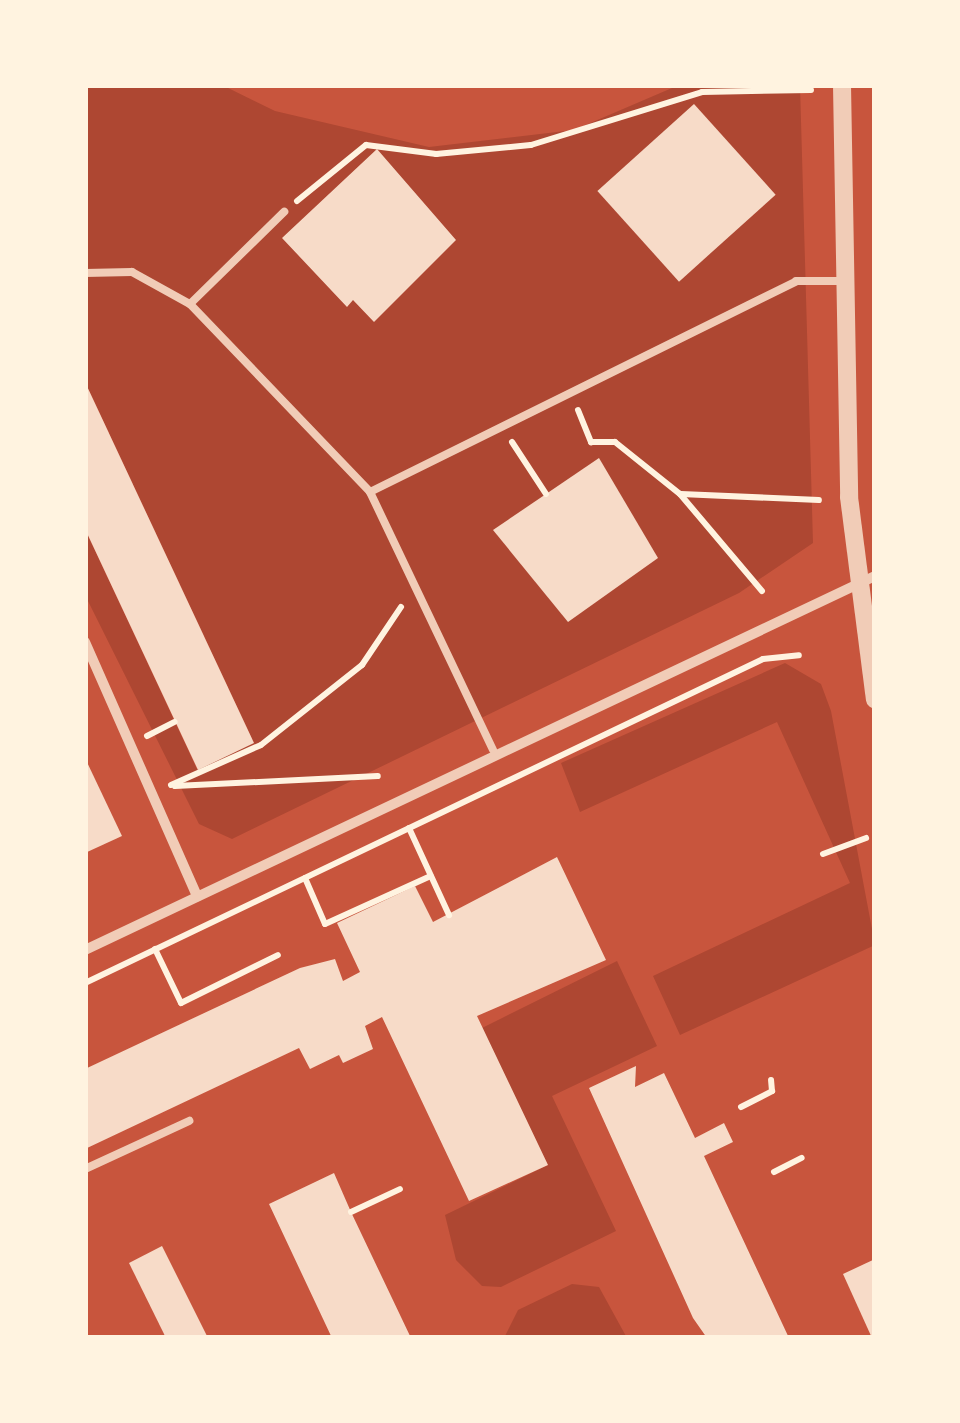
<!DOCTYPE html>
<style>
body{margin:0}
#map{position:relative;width:960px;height:1423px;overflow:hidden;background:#c8553d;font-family:"DejaVu Sans",sans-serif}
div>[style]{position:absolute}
.green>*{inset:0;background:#ae4732}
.building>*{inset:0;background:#f7dbc8;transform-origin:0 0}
.path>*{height:6px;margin:-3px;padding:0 3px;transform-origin:3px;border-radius:3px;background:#fff3e0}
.service>*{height:8px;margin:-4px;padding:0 4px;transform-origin:4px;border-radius:4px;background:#f1ccb7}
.minor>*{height:10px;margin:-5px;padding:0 5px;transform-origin:5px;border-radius:5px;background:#f1ccb7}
.tertiary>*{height:18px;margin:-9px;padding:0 9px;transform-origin:9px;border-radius:9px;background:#f1ccb7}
span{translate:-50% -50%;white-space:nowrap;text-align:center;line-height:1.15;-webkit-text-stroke:9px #fff3e0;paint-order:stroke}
.frame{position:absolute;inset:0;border:88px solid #fff3e0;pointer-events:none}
</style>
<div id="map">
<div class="green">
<i style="clip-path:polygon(85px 85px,222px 85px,275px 111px,429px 147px,574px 130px,679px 85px,800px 85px,813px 543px,739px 593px,232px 839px,199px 824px,85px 595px,85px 529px,197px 769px,254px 743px,85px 382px)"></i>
<i style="clip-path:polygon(785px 663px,821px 684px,831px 711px,875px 945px,680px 1035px,653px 976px,850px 883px,777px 722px,580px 812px,561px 763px)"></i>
<i style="clip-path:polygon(617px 961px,657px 1046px,552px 1096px,616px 1231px,501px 1287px,482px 1286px,456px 1260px,445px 1215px,548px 1165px,482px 1028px)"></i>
<i style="clip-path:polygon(572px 1284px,599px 1287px,627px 1338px,504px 1338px,518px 1310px)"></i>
</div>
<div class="building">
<i style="left:694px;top:104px;width:122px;height:130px;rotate:48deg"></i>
<i style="clip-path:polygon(377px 149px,456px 240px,374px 322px,353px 300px,347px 307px,282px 238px)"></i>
<i style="clip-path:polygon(85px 382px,254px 743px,198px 770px,85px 529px)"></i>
<i style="clip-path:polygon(599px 458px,658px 558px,568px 622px,493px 530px)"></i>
<i style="clip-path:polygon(85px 758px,122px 836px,85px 853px)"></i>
<i style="clip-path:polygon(557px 857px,606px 960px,477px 1016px,548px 1165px,469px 1201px,382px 1017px,365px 1026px,373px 1049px,343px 1063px,339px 1055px,310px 1069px,299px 1048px,85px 1149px,85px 1069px,300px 968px,335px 959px,343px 981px,360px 972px,337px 923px,415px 886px,433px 922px)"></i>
<i style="clip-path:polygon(636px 1066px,635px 1087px,664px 1073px,695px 1138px,724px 1123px,733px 1142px,704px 1156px,789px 1338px,707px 1338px,693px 1318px,589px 1088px)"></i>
<i style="clip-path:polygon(334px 1173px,351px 1212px,411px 1338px,332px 1338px,269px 1204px)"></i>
<i style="clip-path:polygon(162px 1246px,208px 1338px,166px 1338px,129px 1263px)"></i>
<i style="clip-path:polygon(875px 1259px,875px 1338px,872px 1338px,843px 1274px)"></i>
</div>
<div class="path">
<i style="left:297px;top:201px;width:89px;rotate:-39.1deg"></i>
<i style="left:366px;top:145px;width:71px;rotate:7.3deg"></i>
<i style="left:436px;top:154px;width:95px;rotate:-5.4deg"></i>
<i style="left:531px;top:145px;width:179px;rotate:-17.2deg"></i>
<i style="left:702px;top:92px;width:109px;rotate:-1.1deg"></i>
<i style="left:578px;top:410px;width:35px;rotate:68deg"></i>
<i style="left:591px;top:442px;width:24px"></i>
<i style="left:615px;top:442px;width:83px;rotate:38.7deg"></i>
<i style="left:680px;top:494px;width:127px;rotate:49.8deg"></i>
<i style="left:512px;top:442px;width:62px;rotate:56.8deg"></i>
<i style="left:681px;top:494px;width:138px;rotate:2.5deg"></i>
<i style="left:147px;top:736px;width:31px;rotate:-27deg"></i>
<i style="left:171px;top:785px;width:98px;rotate:-24deg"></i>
<i style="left:261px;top:745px;width:129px;rotate:-38.4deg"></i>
<i style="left:362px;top:665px;width:70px;rotate:-56.1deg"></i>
<i style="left:175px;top:786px;width:203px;rotate:-2.8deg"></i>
<i style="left:409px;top:828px;width:96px;rotate:65.3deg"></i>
<i style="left:823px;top:854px;width:46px;rotate:-20.4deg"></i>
<i style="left:305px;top:878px;width:50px;rotate:66.5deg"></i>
<i style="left:325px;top:924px;width:116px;rotate:-24.4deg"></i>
<i style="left:155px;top:949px;width:60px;rotate:64.3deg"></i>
<i style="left:181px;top:1003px;width:108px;rotate:-26.3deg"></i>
<i style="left:85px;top:983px;width:751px;rotate:-25.54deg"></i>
<i style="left:763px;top:659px;width:36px;rotate:-6deg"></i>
<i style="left:741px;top:1107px;width:35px;rotate:-27deg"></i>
<i style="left:772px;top:1091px;width:11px;rotate:-95deg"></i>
<i style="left:774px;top:1172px;width:31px;rotate:-27deg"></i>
<i style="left:351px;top:1212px;width:54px;rotate:-25.1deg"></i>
</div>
<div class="service">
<i style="left:85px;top:273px;width:47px;rotate:-1.2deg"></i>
<i style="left:132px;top:272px;width:66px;rotate:28.9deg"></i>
<i style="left:190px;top:304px;width:132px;rotate:-44.4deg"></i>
<i style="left:190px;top:304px;width:260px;rotate:46.2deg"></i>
<i style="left:370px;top:492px;width:286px;rotate:64.5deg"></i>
<i style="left:370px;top:492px;width:475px;rotate:-26.3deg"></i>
<i style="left:796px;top:281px;width:48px"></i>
<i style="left:85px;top:1169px;width:115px;rotate:-24.8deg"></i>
</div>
<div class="minor">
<i style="left:85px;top:642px;width:278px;rotate:66.2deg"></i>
<i style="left:85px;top:950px;width:874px;rotate:-25.33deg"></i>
</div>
<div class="tertiary">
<i style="left:842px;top:85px;width:412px;rotate:89deg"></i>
<i style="left:849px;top:497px;width:204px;rotate:82.7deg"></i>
</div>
<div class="frame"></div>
</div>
